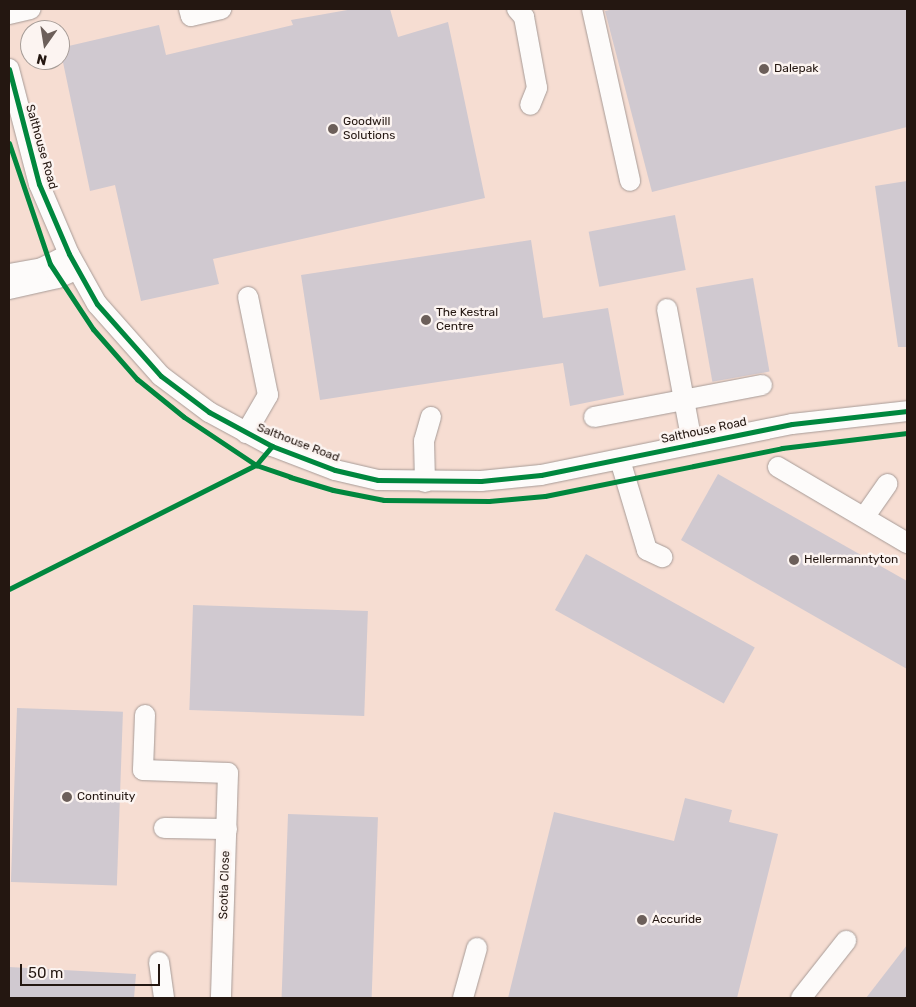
<!DOCTYPE html>
<style>
body{margin:0}
#map{position:relative;width:916px;height:1007px;overflow:hidden;background:#f2e6e1;font-family:Rubik,sans-serif}
div>[style]{position:absolute}
.built>*{inset:0;background:#f6ddd2}
.building>*{inset:0;background:#d0c9d0;transform-origin:0 0}
.roads{filter:drop-shadow(0 0 1px #a79b97) drop-shadow(0 0 1px #a79b97)}
.minor>*{height:20px;margin:-10px;padding:0 10px;transform-origin:10px;border-radius:10px;background:#fdfbfa}
.cycleway>*{height:5px;margin:-2.5px;padding:0 2.5px;transform-origin:2.5px;border-radius:2.5px;background:#00873e}
.dots>*{width:14px;height:14px;translate:-50% -50%;box-sizing:border-box;border:2px solid #fcf4f1;border-radius:50%}
span{translate:-50% -50%;white-space:nowrap;text-align:center;line-height:1.15;-webkit-text-stroke:5px #fcf4f1;paint-order:stroke}
.poi-label{font-size:12px;color:#241711}
.left{translate:0 -50%;text-align:left}
.street-label{font-size:12px;color:#241711}
.frame{position:absolute;inset:0;border:10px solid #241711;pointer-events:none}
.north{position:absolute;left:20px;top:20px;width:50px;height:50px;box-sizing:border-box;background:#fcf4f1;border:1px solid #a69c97;border-radius:50%;rotate:193deg;font-size:14px;font-weight:700;line-height:20px;text-align:center;color:#241711}
.north::after{content:'';display:block;margin:auto;width:18px;height:22px;background:#6c5f5a;clip-path:polygon(50% 0,100% 100%,50% 72%,0 100%)}
.scale{position:absolute;left:20px;top:964px;width:140px;height:22px;box-sizing:border-box;border:2px solid #241711;border-top:0;padding-left:6px;font-size:15px;line-height:18px;white-space:nowrap;color:#241711;-webkit-text-stroke:4px #fcf4f1;paint-order:stroke}
</style>
<div id="map">
<div class="built">
<i style="clip-path:polygon(evenodd,9px 9px,907px 9px,907px 998px,9px 998px,9px 9px,30px 30px,60px 30px,60px 60px,30px 60px,30px 30px)"></i>
</div>
<div class="building">
<i style="clip-path:polygon(353px 9px,390px 9px,398px 37px,448px 22px,485px 198px,213px 259px,219px 284px,141px 301px,115px 185px,90px 191px,60px 48px,159px 25px,166px 55px,293px 25px,291px 20px)"></i>
<i style="clip-path:polygon(614px 9px,907px 9px,907px 127px,652px 192px,605px 11px)"></i>
<i style="clip-path:polygon(907px 181px,907px 347px,898px 347px,875px 186px)"></i>
<i style="left:675px;top:215px;width:56px;height:88px;rotate:79deg"></i>
<i style="clip-path:polygon(531px 240px,543px 318px,608px 308px,624px 395px,570px 406px,563px 363px,320px 400px,301px 275px)"></i>
<i style="left:753px;top:278px;width:95px;height:58px;rotate:80deg"></i>
<i style="clip-path:polygon(718px 474px,907px 581px,907px 669px,681px 540px)"></i>
<i style="left:586px;top:554px;width:193px;height:64px;rotate:29deg"></i>
<i style="left:193px;top:605px;width:175px;height:105px;rotate:2deg"></i>
<i style="left:17px;top:708px;width:106px;height:174px;rotate:2deg"></i>
<i style="clip-path:polygon(685px 798px,732px 810px,729px 822px,778px 834px,737px 998px,508px 998px,554px 812px,674px 841px)"></i>
<i style="left:288px;top:814px;width:90px;height:184px;rotate:2deg"></i>
<i style="clip-path:polygon(907px 945px,907px 998px,866px 998px)"></i>
<i style="clip-path:polygon(9px 967px,136px 974px,134px 998px,9px 998px)"></i>
</div>
<div class="roads">
<div class="minor">
<i style="left:189px;top:9px;width:7px;rotate:74deg"></i>
<i style="left:191px;top:16px;width:31px;rotate:-13deg"></i>
<i style="left:517px;top:9px;width:11px;rotate:49deg"></i>
<i style="left:524px;top:17px;width:72px;rotate:79.6deg"></i>
<i style="left:537px;top:88px;width:18px;rotate:112deg"></i>
<i style="left:592px;top:9px;width:176px;rotate:77.5deg"></i>
<i style="left:9px;top:14px;width:22px;rotate:-13deg"></i>
<i style="left:9px;top:69px;width:119px;rotate:75.4deg"></i>
<i style="left:39px;top:184px;width:76px;rotate:66.8deg"></i>
<i style="left:69px;top:254px;width:57px;rotate:60.8deg"></i>
<i style="left:97px;top:304px;width:96px;rotate:48.4deg"></i>
<i style="left:161px;top:376px;width:60px;rotate:36.9deg"></i>
<i style="left:209px;top:412px;width:72px;rotate:28.4deg"></i>
<i style="left:272px;top:446px;width:67px;rotate:20.9deg"></i>
<i style="left:335px;top:470px;width:44px;rotate:13.1deg"></i>
<i style="left:378px;top:480px;width:103px;rotate:0.6deg"></i>
<i style="left:481px;top:481px;width:60px;rotate:-5.7deg"></i>
<i style="left:541px;top:475px;width:256px;rotate:-11.5deg"></i>
<i style="left:792px;top:424px;width:116px;rotate:-6.4deg"></i>
<i style="left:9px;top:274px;width:34px;rotate:-10deg"></i>
<i style="left:42px;top:268px;width:30px;rotate:-27deg"></i>
<i style="left:9px;top:289px;width:50px;rotate:-12.7deg"></i>
<i style="left:58px;top:278px;width:21px;rotate:-25deg"></i>
<i style="left:667px;top:309px;width:135px;rotate:79.4deg"></i>
<i style="left:594px;top:417px;width:171px;rotate:-10.8deg"></i>
<i style="left:246px;top:433px;width:44px;rotate:-59.9deg"></i>
<i style="left:268px;top:395px;width:100px;rotate:-101.5deg"></i>
<i style="left:620px;top:460px;width:94px;rotate:73.3deg"></i>
<i style="left:647px;top:550px;width:17px;rotate:25deg"></i>
<i style="left:778px;top:467px;width:150px;rotate:30.5deg"></i>
<i style="left:425px;top:482px;width:41px;rotate:-91.4deg"></i>
<i style="left:424px;top:441px;width:25px;rotate:-74deg"></i>
<i style="left:865px;top:516px;width:39px;rotate:-55deg"></i>
<i style="left:145px;top:715px;width:55px;rotate:92.1deg"></i>
<i style="left:143px;top:770px;width:85px;rotate:2deg"></i>
<i style="left:228px;top:773px;width:225px;rotate:91.8deg"></i>
<i style="left:164px;top:828px;width:63px;rotate:0.9deg"></i>
<i style="left:159px;top:962px;width:36px;rotate:82deg"></i>
<i style="left:463px;top:998px;width:52px;rotate:-74.4deg"></i>
<i style="left:801px;top:998px;width:73px;rotate:-51.7deg"></i>
</div>
</div>
<div class="cycleway">
<i style="left:9px;top:69px;width:119px;rotate:75.4deg"></i>
<i style="left:39px;top:184px;width:76px;rotate:66.8deg"></i>
<i style="left:69px;top:254px;width:57px;rotate:60.8deg"></i>
<i style="left:97px;top:304px;width:96px;rotate:48.4deg"></i>
<i style="left:161px;top:376px;width:60px;rotate:36.9deg"></i>
<i style="left:209px;top:412px;width:72px;rotate:28.4deg"></i>
<i style="left:272px;top:446px;width:67px;rotate:20.9deg"></i>
<i style="left:335px;top:470px;width:44px;rotate:13.1deg"></i>
<i style="left:378px;top:480px;width:103px;rotate:0.6deg"></i>
<i style="left:481px;top:481px;width:60px;rotate:-5.7deg"></i>
<i style="left:541px;top:475px;width:256px;rotate:-11.5deg"></i>
<i style="left:792px;top:424px;width:116px;rotate:-6.4deg"></i>
<i style="left:9px;top:143px;width:128px;rotate:71.3deg"></i>
<i style="left:50px;top:264px;width:78px;rotate:56.5deg"></i>
<i style="left:93px;top:329px;width:67px;rotate:48.7deg"></i>
<i style="left:137px;top:379px;width:60px;rotate:39deg"></i>
<i style="left:184px;top:417px;width:87px;rotate:33.7deg"></i>
<i style="left:256px;top:465px;width:36px;rotate:19deg"></i>
<i style="left:290px;top:477px;width:45px;rotate:16.8deg"></i>
<i style="left:333px;top:490px;width:52px;rotate:11.1deg"></i>
<i style="left:384px;top:500px;width:105px;rotate:0.5deg"></i>
<i style="left:489px;top:501px;width:56px;rotate:-5.1deg"></i>
<i style="left:545px;top:496px;width:242px;rotate:-11.4deg"></i>
<i style="left:782px;top:448px;width:126px;rotate:-6.8deg"></i>
<i style="left:9px;top:589px;width:276px;rotate:-26.7deg"></i>
<i style="left:256px;top:465px;width:25px;rotate:-50deg"></i>
</div>
<div class="dots">
<i style="left:764px;top:69px;background:#6c5f5a"></i>
<i style="left:333px;top:129px;background:#6c5f5a"></i>
<i style="left:426px;top:320px;background:#6c5f5a"></i>
<i style="left:794px;top:560px;background:#6c5f5a"></i>
<i style="left:67px;top:797px;background:#6c5f5a"></i>
<i style="left:642px;top:920px;background:#6c5f5a"></i>
</div>
<div class="poi-label">
<span class="left" style="left:774px;top:69px">Dalepak</span>
<span class="left" style="left:343px;top:129px">Goodwill<br>Solutions</span>
<span class="left" style="left:436px;top:320px">The Kestral<br>Centre</span>
<span class="left" style="left:804px;top:560px">Hellermanntyton</span>
<span class="left" style="left:77px;top:797px">Continuity</span>
<span class="left" style="left:652px;top:920px">Accuride</span>
</div>
<div class="street-label">
<span style="left:41px;top:147px;rotate:74deg">Salthouse Road</span>
<span style="left:704px;top:431px;rotate:-12deg">Salthouse Road</span>
<span style="left:298px;top:443px;rotate:21deg">Salthouse Road</span>
<span style="left:225px;top:885px;rotate:-88deg">Scotia Close</span>
</div>
<div class="frame"></div>
<div class="north">N</div>
<div class="scale">50 m</div>
</div>
